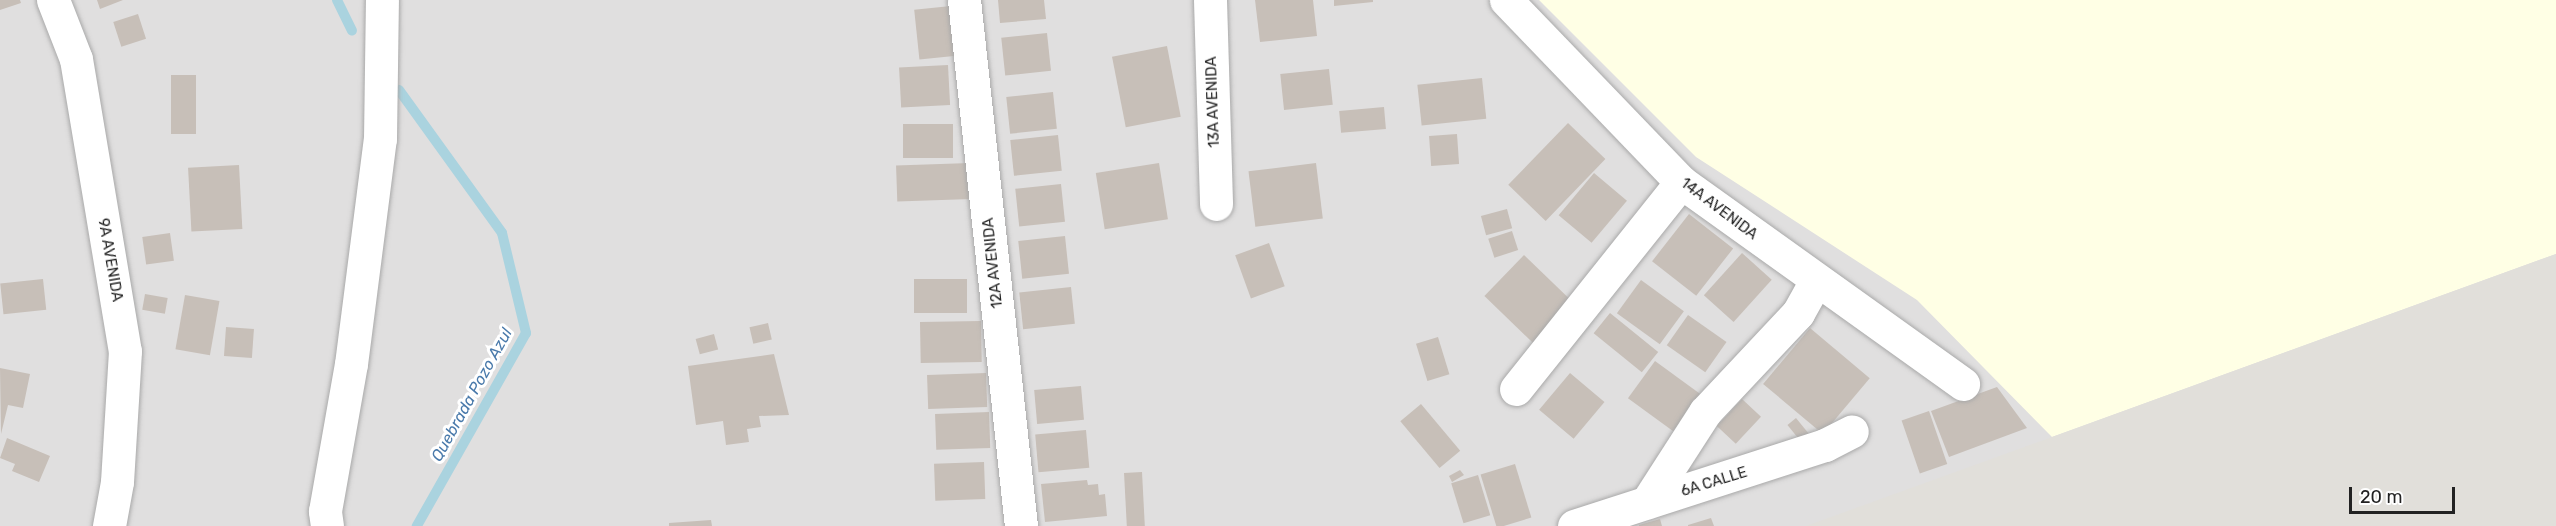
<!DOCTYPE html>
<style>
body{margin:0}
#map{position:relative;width:2556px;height:526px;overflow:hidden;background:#f2efe9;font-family:Rubik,sans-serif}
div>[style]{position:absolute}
.residential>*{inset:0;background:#e0dfdf;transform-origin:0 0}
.education>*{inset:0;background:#ffffe5}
.airport>*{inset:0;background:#e1dfda}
.stream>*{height:10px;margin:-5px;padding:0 5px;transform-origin:5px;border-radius:5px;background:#aad3df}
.building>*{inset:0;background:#c7bfb8;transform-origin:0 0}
.roads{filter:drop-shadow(0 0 2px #a9a9a9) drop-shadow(0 0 2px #a9a9a9)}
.minor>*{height:33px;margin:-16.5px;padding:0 16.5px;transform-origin:16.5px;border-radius:16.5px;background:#fff}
span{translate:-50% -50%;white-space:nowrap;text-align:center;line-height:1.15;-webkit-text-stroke:6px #fff;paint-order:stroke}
.street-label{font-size:15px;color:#222}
.water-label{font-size:16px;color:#4a7aab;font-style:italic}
.scale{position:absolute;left:2349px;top:487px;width:106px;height:27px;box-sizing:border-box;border:3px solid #222;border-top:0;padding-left:8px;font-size:18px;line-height:21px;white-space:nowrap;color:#222;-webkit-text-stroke:4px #fff;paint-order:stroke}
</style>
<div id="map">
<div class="residential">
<i style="left:0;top:0;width:2556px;height:526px"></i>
</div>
<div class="education">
<i style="clip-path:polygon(1539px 0,2556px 0,2556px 254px,2052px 437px,1917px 300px,1696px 157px)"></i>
</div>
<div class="airport">
<i style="clip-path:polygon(2556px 254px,2556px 526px,1806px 526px,2052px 437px)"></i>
</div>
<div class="stream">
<i style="left:337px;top:0;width:34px;rotate:64deg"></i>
<i style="left:399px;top:90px;width:176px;rotate:54.2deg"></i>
<i style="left:502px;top:233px;width:103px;rotate:76.5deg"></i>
<i style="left:526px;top:333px;width:222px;rotate:119.5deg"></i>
</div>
<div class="building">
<i style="clip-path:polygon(0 0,20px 0,21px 3px,0 10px)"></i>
<i style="clip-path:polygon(97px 0,123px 0,100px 9px)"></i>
<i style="clip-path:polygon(998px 0,1044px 0,1046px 19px,1000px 23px)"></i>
<i style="clip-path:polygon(1255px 0,1313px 0,1317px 36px,1260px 42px)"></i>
<i style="clip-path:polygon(1334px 0,1373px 0,1373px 2px,1334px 6px)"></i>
<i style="left:951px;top:6px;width:50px;height:37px;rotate:84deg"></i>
<i style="left:138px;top:14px;width:26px;height:26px;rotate:72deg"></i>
<i style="left:1047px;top:33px;width:38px;height:46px;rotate:84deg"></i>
<i style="left:1167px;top:46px;width:72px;height:56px;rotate:79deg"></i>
<i style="left:948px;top:65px;width:40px;height:49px;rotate:87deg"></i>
<i style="left:1329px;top:69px;width:36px;height:49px;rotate:84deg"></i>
<i style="left:171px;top:75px;width:25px;height:59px"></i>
<i style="left:1482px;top:78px;width:41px;height:65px;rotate:84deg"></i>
<i style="left:1053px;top:92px;width:37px;height:47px;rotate:84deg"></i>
<i style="left:1384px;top:107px;width:22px;height:45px;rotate:85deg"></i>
<i style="left:1568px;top:123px;width:52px;height:86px;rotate:44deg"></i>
<i style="left:953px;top:124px;width:34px;height:50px;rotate:90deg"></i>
<i style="left:1457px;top:134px;width:30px;height:28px;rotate:86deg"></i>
<i style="left:1058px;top:135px;width:36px;height:48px;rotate:84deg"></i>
<i style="left:970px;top:163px;width:36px;height:74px;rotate:88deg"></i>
<i style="left:1159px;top:163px;width:57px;height:64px;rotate:81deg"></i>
<i style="left:1316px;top:163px;width:56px;height:68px;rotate:83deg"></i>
<i style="left:239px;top:165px;width:64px;height:51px;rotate:87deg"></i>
<i style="left:1594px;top:173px;width:43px;height:55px;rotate:40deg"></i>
<i style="left:1061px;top:184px;width:38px;height:46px;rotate:84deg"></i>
<i style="left:1507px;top:209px;width:20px;height:27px;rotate:75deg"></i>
<i style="left:1689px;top:214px;width:56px;height:60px;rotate:38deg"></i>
<i style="left:1512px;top:231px;width:20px;height:25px;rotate:72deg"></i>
<i style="left:170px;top:233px;width:28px;height:28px;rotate:82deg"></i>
<i style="left:1065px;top:236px;width:38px;height:47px;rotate:84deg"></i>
<i style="left:1269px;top:243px;width:46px;height:36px;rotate:70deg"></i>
<i style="left:1742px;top:253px;width:40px;height:57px;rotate:42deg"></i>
<i style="left:1524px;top:255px;width:71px;height:57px;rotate:44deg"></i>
<i style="left:43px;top:279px;width:31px;height:43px;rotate:84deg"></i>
<i style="left:967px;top:279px;width:34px;height:53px;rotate:90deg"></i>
<i style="left:1641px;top:280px;width:53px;height:41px;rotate:36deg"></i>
<i style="left:1071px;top:287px;width:37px;height:52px;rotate:84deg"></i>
<i style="left:145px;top:294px;width:23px;height:16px;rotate:10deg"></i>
<i style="left:185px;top:295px;width:35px;height:55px;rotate:10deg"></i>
<i style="left:1610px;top:313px;width:62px;height:26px;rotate:39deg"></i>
<i style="left:1688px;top:315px;width:47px;height:37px;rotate:35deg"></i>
<i style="left:981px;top:321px;width:41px;height:61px;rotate:89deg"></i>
<i style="left:768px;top:323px;width:17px;height:19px;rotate:77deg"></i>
<i style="left:226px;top:327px;width:28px;height:29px;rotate:4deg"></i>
<i style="left:1810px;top:328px;width:78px;height:73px;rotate:40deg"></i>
<i style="left:714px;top:334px;width:16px;height:19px;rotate:75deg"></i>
<i style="left:1438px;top:337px;width:39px;height:23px;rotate:73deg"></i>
<i style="clip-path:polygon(774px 354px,789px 415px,759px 416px,761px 427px,747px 429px,749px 442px,726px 445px,723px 421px,696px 425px,688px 366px)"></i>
<i style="left:1655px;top:361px;width:56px;height:46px;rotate:36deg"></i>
<i style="clip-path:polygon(0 368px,30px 374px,23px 408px,8px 405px,1px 434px)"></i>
<i style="left:986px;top:373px;width:34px;height:59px;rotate:88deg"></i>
<i style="left:1570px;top:373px;width:45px;height:48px;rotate:40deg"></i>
<i style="left:1081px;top:386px;width:34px;height:47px;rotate:85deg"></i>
<i style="clip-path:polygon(1997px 387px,2027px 428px,1949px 457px,1931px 411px)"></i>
<i style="left:1742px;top:399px;width:26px;height:37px;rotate:43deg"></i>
<i style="left:1421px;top:404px;width:61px;height:27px;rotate:50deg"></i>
<i style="left:1929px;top:411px;width:56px;height:29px;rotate:71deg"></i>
<i style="left:989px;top:412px;width:36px;height:54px;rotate:88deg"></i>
<i style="left:1796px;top:418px;width:22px;height:11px;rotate:51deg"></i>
<i style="left:1086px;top:430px;width:38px;height:51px;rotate:85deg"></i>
<i style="clip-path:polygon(7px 438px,50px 456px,39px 482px,12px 471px,15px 464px,0 458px)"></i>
<i style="left:984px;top:462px;width:37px;height:50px;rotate:88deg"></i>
<i style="left:1515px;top:464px;width:56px;height:36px;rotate:73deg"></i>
<i style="clip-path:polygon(1460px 470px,1464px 475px,1452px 482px,1449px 476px)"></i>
<i style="left:1142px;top:472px;width:54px;height:18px;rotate:87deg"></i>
<i style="left:1478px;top:475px;width:42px;height:28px;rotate:73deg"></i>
<i style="clip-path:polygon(1087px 480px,1088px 485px,1098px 484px,1099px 495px,1105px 494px,1107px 516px,1045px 522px,1041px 484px)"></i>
<i style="clip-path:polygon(1711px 518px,1714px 526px,1688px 526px,1688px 525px)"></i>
<i style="clip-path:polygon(1660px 519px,1662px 526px,1639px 526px,1639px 525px)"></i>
<i style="clip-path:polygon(711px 520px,712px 526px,669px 526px,669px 523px)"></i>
</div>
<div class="roads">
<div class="minor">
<i style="left:53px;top:0;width:63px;rotate:68.7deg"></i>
<i style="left:76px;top:59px;width:296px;rotate:80.5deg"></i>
<i style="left:125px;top:351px;width:131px;rotate:93.5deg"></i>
<i style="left:117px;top:482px;width:45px;rotate:100.3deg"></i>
<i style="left:964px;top:0;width:529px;rotate:83.82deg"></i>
<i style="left:1210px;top:0;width:204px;rotate:88.3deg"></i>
<i style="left:1506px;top:0;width:252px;rotate:46.1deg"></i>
<i style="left:1681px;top:182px;width:347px;rotate:35.6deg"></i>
<i style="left:1516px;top:389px;width:265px;rotate:-51.4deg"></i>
<i style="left:1647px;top:502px;width:107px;rotate:-57.2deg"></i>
<i style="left:1705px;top:412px;width:136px;rotate:-46.8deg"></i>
<i style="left:1798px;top:313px;width:37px;rotate:-61deg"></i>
<i style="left:327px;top:526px;width:15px;rotate:-98deg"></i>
<i style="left:325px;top:511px;width:149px;rotate:-80deg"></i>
<i style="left:351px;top:364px;width:227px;rotate:-82.7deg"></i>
<i style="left:380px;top:139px;width:139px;rotate:-89.2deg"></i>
<i style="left:1574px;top:526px;width:264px;rotate:-17.9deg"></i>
<i style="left:1825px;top:445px;width:30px;rotate:-27deg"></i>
</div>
</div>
<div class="street-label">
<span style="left:1213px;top:102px;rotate:-92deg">13A AVENIDA</span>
<span style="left:1719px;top:209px;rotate:37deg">14A AVENIDA</span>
<span style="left:110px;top:260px;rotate:80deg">9A AVENIDA</span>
<span style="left:993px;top:263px;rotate:-96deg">12A AVENIDA</span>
<span style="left:1714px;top:482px;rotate:-17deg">6A CALLE</span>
</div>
<div class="water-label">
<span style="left:472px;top:395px;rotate:-61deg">Quebrada Pozo Azul</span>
</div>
<div class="scale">20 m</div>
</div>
